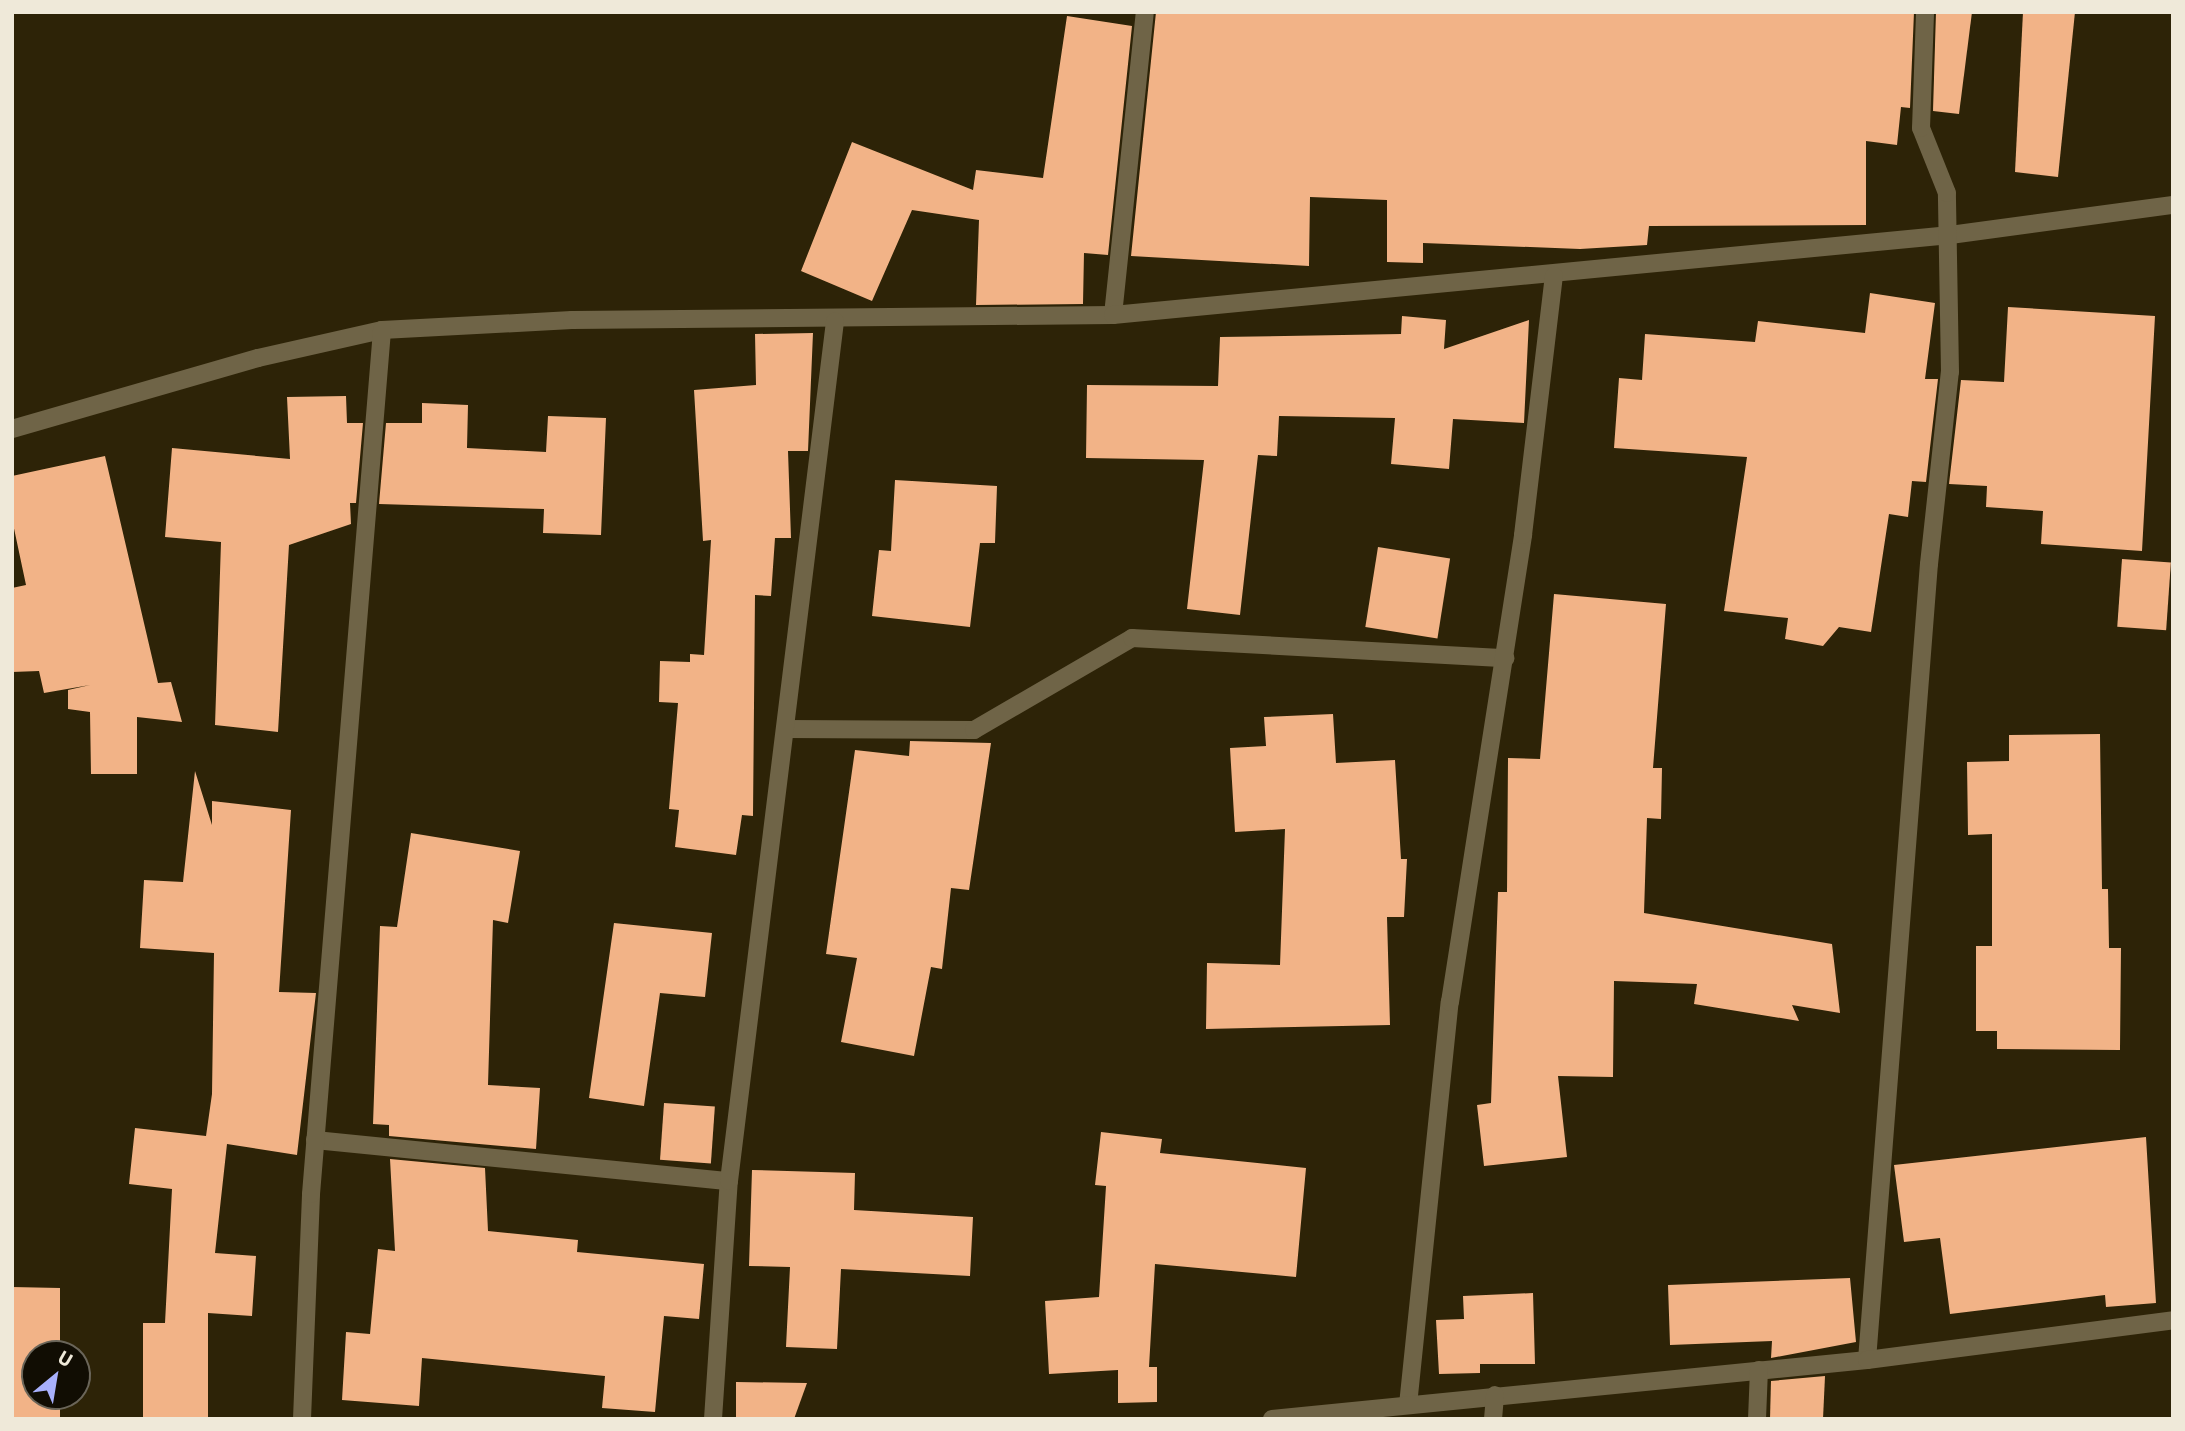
<!DOCTYPE html>
<style>
body{margin:0}
#map{position:relative;width:2185px;height:1431px;overflow:hidden;background:#2d2307;font-family:"IBM Plex Sans",sans-serif}
div>[style]{position:absolute}
.building>*{inset:0;background:#f2b387;transform-origin:0 0}
.street>*{height:18px;margin:-9px;padding:0 9px;transform-origin:9px;border-radius:9px;background:#6f6447}
span{translate:-50% -50%;white-space:nowrap;text-align:center;line-height:1.15;-webkit-text-stroke:7px #110d03;paint-order:stroke}
.frame{position:absolute;inset:0;border:14px solid #efe9d9;pointer-events:none}
.north{position:absolute;left:21px;top:1340px;width:70px;height:70px;box-sizing:border-box;background:#110d03;border:2px solid #6a6559;border-radius:50%;rotate:30deg;font-size:19px;font-weight:700;line-height:28px;text-align:center;color:#efe9d9}
.north::after{content:'';display:block;margin:auto;width:24px;height:32px;background:#a8b0fc;clip-path:polygon(50% 0,100% 100%,50% 72%,0 100%)}
</style>
<div id="map">
<div class="building">
<i style="clip-path:polygon(1156px 12px,1914px 12px,1910px 108px,1901px 107px,1897px 145px,1866px 141px,1866px 225px,1649px 226px,1647px 245px,1580px 249px,1423px 243px,1423px 263px,1387px 262px,1387px 200px,1310px 197px,1309px 266px,1131px 256px)"></i>
<i style="clip-path:polygon(1936px 12px,1972px 12px,1959px 114px,1933px 111px)"></i>
<i style="clip-path:polygon(2023px 12px,2075px 12px,2058px 177px,2015px 172px)"></i>
<i style="clip-path:polygon(1067px 16px,1132px 26px,1108px 255px,1084px 253px,1083px 304px,976px 305px,979px 220px,912px 210px,872px 301px,801px 271px,852px 142px,973px 190px,976px 170px,1043px 178px)"></i>
<i style="clip-path:polygon(1870px 293px,1935px 303px,1925px 379px,1938px 379px,1926px 482px,1912px 481px,1908px 517px,1889px 514px,1871px 632px,1839px 627px,1823px 646px,1785px 639px,1788px 618px,1724px 611px,1747px 457px,1614px 448px,1619px 378px,1642px 380px,1645px 334px,1755px 342px,1758px 321px,1865px 333px)"></i>
<i style="clip-path:polygon(2008px 307px,2155px 316px,2142px 551px,2041px 544px,2043px 511px,1986px 507px,1987px 486px,1949px 484px,1961px 380px,2004px 382px)"></i>
<i style="clip-path:polygon(1402px 316px,1446px 320px,1444px 349px,1529px 320px,1524px 423px,1453px 419px,1449px 469px,1391px 464px,1395px 418px,1279px 416px,1277px 456px,1258px 455px,1240px 615px,1187px 609px,1204px 460px,1086px 458px,1087px 385px,1218px 386px,1220px 337px,1401px 334px)"></i>
<i style="clip-path:polygon(813px 333px,808px 451px,788px 451px,791px 538px,775px 538px,771px 596px,755px 595px,753px 816px,742px 815px,736px 855px,675px 847px,679px 810px,669px 809px,678px 703px,659px 702px,660px 661px,690px 662px,690px 654px,704px 655px,711px 540px,703px 541px,694px 390px,756px 385px,755px 334px)"></i>
<i style="clip-path:polygon(346px 396px,347px 423px,363px 423px,356px 503px,350px 503px,351px 524px,289px 545px,278px 732px,215px 725px,221px 542px,165px 537px,172px 448px,290px 459px,287px 397px)"></i>
<i style="clip-path:polygon(422px 403px,468px 405px,467px 448px,546px 452px,548px 416px,606px 418px,601px 535px,543px 533px,544px 509px,379px 504px,386px 423px,422px 423px)"></i>
<i style="clip-path:polygon(105px 456px,158px 683px,171px 682px,182px 722px,137px 717px,137px 774px,91px 774px,90px 712px,68px 709px,68px 690px,90px 685px,44px 693px,39px 671px,12px 672px,12px 588px,26px 585px,12px 519px,12px 476px)"></i>
<i style="clip-path:polygon(895px 480px,997px 486px,995px 543px,980px 543px,970px 627px,872px 616px,879px 550px,891px 551px)"></i>
<i style="left:1378px;top:547px;width:73px;height:81px;rotate:9deg"></i>
<i style="left:2122px;top:559px;width:49px;height:68px;rotate:4deg"></i>
<i style="clip-path:polygon(1554px 594px,1666px 604px,1653px 768px,1662px 768px,1661px 819px,1647px 818px,1644px 913px,1832px 944px,1840px 1013px,1792px 1005px,1799px 1021px,1694px 1004px,1697px 984px,1614px 981px,1613px 1077px,1558px 1076px,1567px 1157px,1484px 1166px,1477px 1105px,1491px 1103px,1498px 892px,1507px 892px,1508px 758px,1540px 759px)"></i>
<i style="clip-path:polygon(1333px 714px,1336px 763px,1395px 760px,1401px 859px,1407px 859px,1404px 917px,1387px 917px,1390px 1025px,1206px 1029px,1207px 963px,1280px 965px,1285px 829px,1235px 832px,1230px 748px,1266px 746px,1264px 717px)"></i>
<i style="clip-path:polygon(2100px 734px,2102px 889px,2108px 889px,2109px 948px,2121px 948px,2120px 1050px,1997px 1049px,1997px 1031px,1976px 1031px,1976px 946px,1992px 946px,1992px 834px,1968px 835px,1967px 762px,2009px 761px,2009px 735px)"></i>
<i style="clip-path:polygon(910px 741px,991px 743px,969px 890px,951px 888px,942px 969px,931px 967px,914px 1056px,841px 1042px,857px 958px,826px 954px,855px 750px,909px 756px)"></i>
<i style="clip-path:polygon(195px 771px,212px 825px,212px 801px,291px 810px,279px 992px,316px 993px,297px 1155px,227px 1144px,215px 1253px,256px 1256px,252px 1316px,208px 1313px,208px 1419px,143px 1419px,143px 1323px,165px 1323px,172px 1189px,129px 1184px,135px 1128px,206px 1136px,212px 1094px,214px 953px,140px 948px,144px 880px,183px 882px)"></i>
<i style="clip-path:polygon(411px 833px,520px 851px,508px 923px,493px 920px,488px 1085px,540px 1088px,536px 1149px,389px 1136px,389px 1125px,373px 1124px,380px 926px,397px 927px)"></i>
<i style="clip-path:polygon(614px 923px,712px 933px,705px 997px,660px 993px,644px 1106px,589px 1098px)"></i>
<i style="left:664px;top:1103px;width:51px;height:57px;rotate:4deg"></i>
<i style="clip-path:polygon(1101px 1132px,1162px 1139px,1160px 1153px,1306px 1168px,1296px 1277px,1155px 1264px,1149px 1367px,1157px 1367px,1157px 1402px,1118px 1403px,1118px 1370px,1049px 1374px,1045px 1301px,1099px 1297px,1106px 1186px,1095px 1185px)"></i>
<i style="clip-path:polygon(2146px 1137px,2156px 1303px,2106px 1307px,2105px 1295px,1950px 1314px,1940px 1238px,1904px 1242px,1894px 1165px)"></i>
<i style="clip-path:polygon(390px 1159px,485px 1168px,488px 1231px,578px 1240px,577px 1252px,704px 1264px,699px 1319px,664px 1316px,655px 1412px,602px 1408px,605px 1376px,422px 1358px,419px 1406px,342px 1400px,346px 1332px,370px 1334px,378px 1249px,395px 1251px)"></i>
<i style="clip-path:polygon(752px 1170px,855px 1173px,854px 1210px,973px 1217px,970px 1276px,841px 1269px,837px 1349px,786px 1347px,790px 1267px,749px 1266px)"></i>
<i style="clip-path:polygon(1850px 1278px,1856px 1342px,1771px 1358px,1772px 1341px,1670px 1345px,1668px 1285px)"></i>
<i style="clip-path:polygon(12px 1287px,60px 1288px,60px 1354px,35px 1354px,35px 1396px,60px 1396px,60px 1419px,12px 1419px)"></i>
<i style="clip-path:polygon(1533px 1293px,1535px 1364px,1480px 1364px,1480px 1373px,1439px 1374px,1436px 1320px,1464px 1319px,1463px 1296px)"></i>
<i style="clip-path:polygon(1825px 1376px,1823px 1419px,1770px 1419px,1771px 1381px)"></i>
<i style="clip-path:polygon(736px 1382px,807px 1383px,794px 1419px,736px 1419px)"></i>
</div>
<div class="street">
<i style="left:1113px;top:315px;width:305px;rotate:-84deg"></i>
<i style="left:12px;top:429px;width:256px;rotate:-16.1deg"></i>
<i style="left:258px;top:358px;width:127px;rotate:-12.7deg"></i>
<i style="left:382px;top:330px;width:190px;rotate:-3deg"></i>
<i style="left:572px;top:320px;width:541px;rotate:-0.53deg"></i>
<i style="left:1113px;top:315px;width:841px;rotate:-5.46deg"></i>
<i style="left:1950px;top:235px;width:225px;rotate:-7.7deg"></i>
<i style="left:786px;top:729px;width:188px;rotate:0.3deg"></i>
<i style="left:974px;top:730px;width:183px;rotate:-30.2deg"></i>
<i style="left:1132px;top:638px;width:374px;rotate:3.1deg"></i>
<i style="left:315px;top:1140px;width:416px;rotate:5.7deg"></i>
<i style="left:1867px;top:1360px;width:798px;rotate:-85.55deg"></i>
<i style="left:1929px;top:564px;width:193px;rotate:-83.8deg"></i>
<i style="left:1950px;top:372px;width:179px;rotate:-91deg"></i>
<i style="left:1947px;top:193px;width:70px;rotate:-111.8deg"></i>
<i style="left:1921px;top:128px;width:116px;rotate:-88deg"></i>
<i style="left:1408px;top:1405px;width:405px;rotate:-84.1deg"></i>
<i style="left:1450px;top:1002px;width:473px;rotate:-81.1deg"></i>
<i style="left:1523px;top:535px;width:261px;rotate:-83.2deg"></i>
<i style="left:302px;top:1419px;width:225px;rotate:-87.7deg"></i>
<i style="left:311px;top:1194px;width:867px;rotate:-85.3deg"></i>
<i style="left:713px;top:1419px;width:239px;rotate:-86.2deg"></i>
<i style="left:729px;top:1181px;width:866px;rotate:-82.97deg"></i>
<i style="left:1272px;top:1419px;width:598px;rotate:-5.66deg"></i>
<i style="left:1867px;top:1360px;width:309px;rotate:-7.4deg"></i>
<i style="left:1493px;top:1419px;width:24px;rotate:-85deg"></i>
<i style="left:1757px;top:1419px;width:49px;rotate:-87.7deg"></i>
</div>
<div class="frame"></div>
<div class="north">U</div>
</div>
